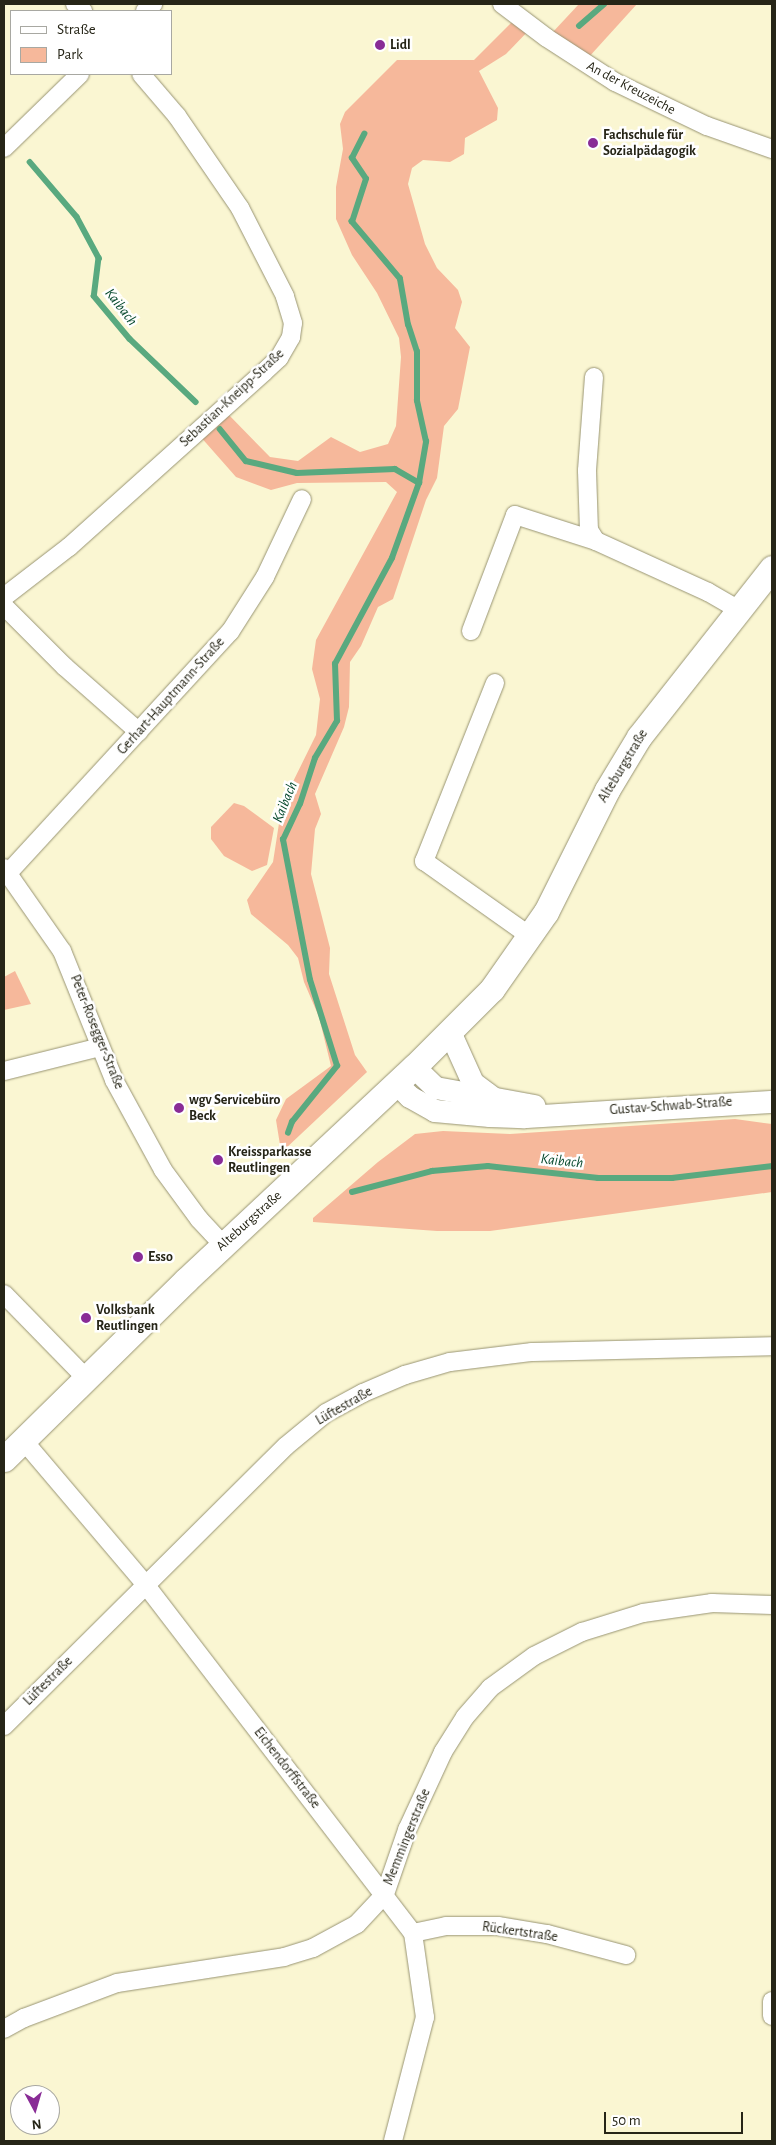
<!DOCTYPE html>
<meta charset="utf-8">
<style>
body{margin:0}
#map{position:relative;width:776px;height:2145px;overflow:hidden;background:#faf6d2;font-family:"Alegreya Sans",sans-serif}
div>[style]{position:absolute}
.green>*{inset:0;background:#f6b89b}
.stream>*{height:5.5px;margin:-2.75px;padding:0 2.75px;transform-origin:2.75px;border-radius:2.75px;background:#59a97f}
.roads{filter:drop-shadow(0 0 1px #989473) drop-shadow(0 0 1px #989473)}
.minor>*{height:18px;margin:-9px;padding:0 9px;transform-origin:9px;border-radius:9px;background:#fff}
.tertiary>*{height:22px;margin:-11px;padding:0 11px;transform-origin:11px;border-radius:11px;background:#fff}
.secondary>*{height:25px;margin:-12.5px;padding:0 12.5px;transform-origin:12.5px;border-radius:12.5px;background:#fff}
.dots>*{width:14px;height:14px;translate:-50% -50%;box-sizing:border-box;border:2px solid #fff;border-radius:50%}
span{translate:-50% -50%;white-space:nowrap;text-align:center;line-height:1.15;-webkit-text-stroke:5px #fff;paint-order:stroke}
.poi-label{font-size:14px;color:#262517;font-weight:700}
.left{translate:0 -50%;text-align:left}
.street-label{font-size:14px;color:#262517}
.water-label{font-size:15px;color:#05482c;font-style:italic}
.frame{position:absolute;inset:0;border:5px solid #262517;pointer-events:none}
.legend{position:absolute;left:10px;top:10px;width:162px;height:65px;box-sizing:border-box;background:#fff;border:1px solid #a8a8a2;margin:0;padding:6px 9px;list-style:none;font-size:15px;color:#262517}
.legend li{display:flex;align-items:center;gap:10px;height:25px}
.legend b{width:25px;border:1px solid #a8a8a2}
.north{position:absolute;left:10px;top:2085px;width:50px;height:50px;box-sizing:border-box;background:#fff;border:1px solid #a8a8a2;border-radius:50%;rotate:174deg;font-size:14px;font-weight:700;line-height:20px;text-align:center;color:#262517}
.north::after{content:'';display:block;margin:auto;width:18px;height:22px;background:#892c96;clip-path:polygon(50% 0,100% 100%,50% 72%,0 100%)}
.scale{position:absolute;left:604px;top:2112px;width:139px;height:22px;box-sizing:border-box;border:2px solid #262517;border-top:0;padding-left:6px;font-size:15px;line-height:18px;white-space:nowrap;color:#262517;-webkit-text-stroke:4px #fff;paint-order:stroke}
</style>
<div id="map">
<div class="green">
<i style="clip-path:polygon(579px 4px,637px 4px,588px 58px,552px 33px)"></i>
<i style="clip-path:polygon(518px 16px,532px 27px,506px 54px,479px 71px,498px 108px,497px 120px,465px 138px,464px 154px,450px 162px,423px 160px,412px 168px,408px 184px,425px 244px,437px 268px,458px 290px,462px 302px,455px 328px,470px 347px,458px 409px,444px 426px,437px 478px,426px 500px,393px 599px,378px 607px,361px 646px,350px 662px,349px 707px,344px 727px,315px 794px,321px 814px,315px 829px,311px 874px,330px 948px,329px 974px,355px 1055px,367px 1072px,284px 1150px,280px 1145px,276px 1120px,286px 1099px,331px 1066px,319px 1017px,304px 982px,298px 958px,288px 945px,251px 914px,247px 900px,273px 862px,282px 804px,316px 735px,320px 699px,312px 669px,316px 640px,397px 492px,386px 482px,297px 483px,271px 490px,236px 477px,199px 435px,227px 413px,270px 457px,298px 461px,331px 437px,360px 452px,388px 444px,396px 426px,401px 357px,399px 338px,377px 293px,352px 255px,336px 219px,336px 187px,343px 149px,340px 124px,345px 112px,397px 60px,474px 60px)"></i>
<i style="clip-path:polygon(234px 803px,244px 806px,274px 828px,267px 865px,252px 871px,224px 856px,211px 839px,211px 827px)"></i>
<i style="clip-path:polygon(15px 971px,31px 1004px,4px 1010px,4px 977px)"></i>
<i style="clip-path:polygon(735px 1119px,772px 1124px,772px 1192px,490px 1231px,437px 1231px,313px 1222px,313px 1218px,378px 1162px,415px 1134px,443px 1131px,510px 1134px)"></i>
</div>
<div class="stream">
<i style="left:579px;top:26px;width:33px;rotate:-41deg"></i>
<i style="left:30px;top:162px;width:72px;rotate:49.5deg"></i>
<i style="left:77px;top:217px;width:47px;rotate:61.8deg"></i>
<i style="left:99px;top:258px;width:38px;rotate:97deg"></i>
<i style="left:94px;top:296px;width:56px;rotate:50.1deg"></i>
<i style="left:130px;top:339px;width:91px;rotate:43.7deg"></i>
<i style="left:220px;top:429px;width:41px;rotate:50.9deg"></i>
<i style="left:246px;top:461px;width:52px;rotate:13.2deg"></i>
<i style="left:297px;top:473px;width:98px;rotate:-2.3deg"></i>
<i style="left:395px;top:469px;width:28px;rotate:30deg"></i>
<i style="left:288px;top:1133px;width:12px;rotate:-70deg"></i>
<i style="left:292px;top:1122px;width:72px;rotate:-51.2deg"></i>
<i style="left:337px;top:1066px;width:90px;rotate:-107.4deg"></i>
<i style="left:310px;top:980px;width:143px;rotate:-100.9deg"></i>
<i style="left:283px;top:840px;width:40px;rotate:-65deg"></i>
<i style="left:300px;top:804px;width:48px;rotate:-71.9deg"></i>
<i style="left:315px;top:758px;width:43px;rotate:-59.3deg"></i>
<i style="left:337px;top:721px;width:57px;rotate:-92deg"></i>
<i style="left:335px;top:664px;width:120px;rotate:-61.7deg"></i>
<i style="left:392px;top:558px;width:80px;rotate:-70.2deg"></i>
<i style="left:419px;top:483px;width:42px;rotate:-80.3deg"></i>
<i style="left:426px;top:442px;width:42px;rotate:-102.4deg"></i>
<i style="left:417px;top:401px;width:49px;rotate:-90deg"></i>
<i style="left:417px;top:352px;width:28px;rotate:-108deg"></i>
<i style="left:408px;top:325px;width:47px;rotate:-99.9deg"></i>
<i style="left:400px;top:279px;width:75px;rotate:-130.1deg"></i>
<i style="left:352px;top:222px;width:45px;rotate:-72deg"></i>
<i style="left:366px;top:179px;width:25px;rotate:-124deg"></i>
<i style="left:352px;top:158px;width:27px;rotate:-63deg"></i>
<i style="left:352px;top:1192px;width:83px;rotate:-14.7deg"></i>
<i style="left:432px;top:1171px;width:56px;rotate:-5.1deg"></i>
<i style="left:488px;top:1166px;width:111px;rotate:6.2deg"></i>
<i style="left:598px;top:1178px;width:74px"></i>
<i style="left:672px;top:1178px;width:101px;rotate:-6.8deg"></i>
</div>
<div class="roads">
<div class="minor">
<i style="left:75px;top:4px;width:11px;rotate:41deg"></i>
<i style="left:502px;top:4px;width:56px;rotate:37.1deg"></i>
<i style="left:547px;top:38px;width:81px;rotate:32.9deg"></i>
<i style="left:615px;top:82px;width:102px;rotate:25.6deg"></i>
<i style="left:707px;top:126px;width:69px;rotate:19.5deg"></i>
<i style="left:145px;top:11px;width:11px;rotate:-41deg"></i>
<i style="left:4px;top:148px;width:106px;rotate:-44.2deg"></i>
<i style="left:594px;top:377px;width:94px;rotate:94.3deg"></i>
<i style="left:587px;top:471px;width:59px;rotate:88.1deg"></i>
<i style="left:589px;top:530px;width:13px;rotate:58deg"></i>
<i style="left:4px;top:597px;width:82px;rotate:-37.6deg"></i>
<i style="left:69px;top:547px;width:262px;rotate:-41.9deg"></i>
<i style="left:264px;top:372px;width:21px;rotate:-43deg"></i>
<i style="left:279px;top:358px;width:24px;rotate:-60deg"></i>
<i style="left:291px;top:337px;width:14px;rotate:-82deg"></i>
<i style="left:293px;top:323px;width:28px;rotate:-107deg"></i>
<i style="left:285px;top:296px;width:99px;rotate:-117.1deg"></i>
<i style="left:240px;top:208px;width:112px;rotate:-124.4deg"></i>
<i style="left:177px;top:116px;width:55px;rotate:-130.6deg"></i>
<i style="left:4px;top:606px;width:86px;rotate:45deg"></i>
<i style="left:65px;top:667px;width:98px;rotate:41.3deg"></i>
<i style="left:471px;top:631px;width:124px;rotate:-69.2deg"></i>
<i style="left:515px;top:515px;width:85px;rotate:17.8deg"></i>
<i style="left:596px;top:541px;width:123px;rotate:24.5deg"></i>
<i style="left:708px;top:592px;width:36px;rotate:30deg"></i>
<i style="left:495px;top:683px;width:192px;rotate:111.7deg"></i>
<i style="left:424px;top:861px;width:130px;rotate:35.3deg"></i>
<i style="left:4px;top:868px;width:101px;rotate:55.1deg"></i>
<i style="left:62px;top:951px;width:139px;rotate:68deg"></i>
<i style="left:114px;top:1080px;width:102px;rotate:61.4deg"></i>
<i style="left:163px;top:1170px;width:61px;rotate:53.7deg"></i>
<i style="left:199px;top:1219px;width:35px;rotate:47deg"></i>
<i style="left:9px;top:872px;width:326px;rotate:-47.4deg"></i>
<i style="left:230px;top:632px;width:65px;rotate:-57.5deg"></i>
<i style="left:265px;top:577px;width:86px;rotate:-64.6deg"></i>
<i style="left:4px;top:1071px;width:99px;rotate:-14deg"></i>
<i style="left:4px;top:1294px;width:117px;rotate:45.7deg"></i>
<i style="left:23px;top:1440px;width:189px;rotate:49.7deg"></i>
<i style="left:145px;top:1584px;width:440px;rotate:52.5deg"></i>
<i style="left:413px;top:1933px;width:85px;rotate:81.9deg"></i>
<i style="left:425px;top:2017px;width:128px;rotate:104.5deg"></i>
<i style="left:4px;top:1726px;width:397px;rotate:-44.8deg"></i>
<i style="left:286px;top:1446px;width:52px;rotate:-39.5deg"></i>
<i style="left:326px;top:1413px;width:42px;rotate:-28.4deg"></i>
<i style="left:363px;top:1393px;width:46px;rotate:-23.2deg"></i>
<i style="left:405px;top:1375px;width:47px;rotate:-16.1deg"></i>
<i style="left:450px;top:1362px;width:83px;rotate:-7deg"></i>
<i style="left:532px;top:1352px;width:240px;rotate:-1.4deg"></i>
<i style="left:413px;top:1933px;width:34px;rotate:-12deg"></i>
<i style="left:446px;top:1926px;width:52px"></i>
<i style="left:498px;top:1926px;width:50px;rotate:9.3deg"></i>
<i style="left:547px;top:1934px;width:82px;rotate:14.9deg"></i>
<i style="left:772px;top:2001px;width:15px;rotate:90deg"></i>
<i style="left:4px;top:2029px;width:23px;rotate:-29deg"></i>
<i style="left:24px;top:2018px;width:99px;rotate:-20.6deg"></i>
<i style="left:117px;top:1983px;width:169px;rotate:-8.8deg"></i>
<i style="left:284px;top:1957px;width:30px;rotate:-17deg"></i>
<i style="left:313px;top:1948px;width:50px;rotate:-28.6deg"></i>
<i style="left:357px;top:1924px;width:41px;rotate:-47deg"></i>
<i style="left:385px;top:1894px;width:68px;rotate:-71deg"></i>
<i style="left:407px;top:1830px;width:86px;rotate:-65.2deg"></i>
<i style="left:443px;top:1752px;width:41px;rotate:-57.8deg"></i>
<i style="left:465px;top:1717px;width:38px;rotate:-49deg"></i>
<i style="left:490px;top:1688px;width:54px;rotate:-36deg"></i>
<i style="left:534px;top:1656px;width:54px;rotate:-26.6deg"></i>
<i style="left:582px;top:1632px;width:64px;rotate:-17.3deg"></i>
<i style="left:643px;top:1613px;width:70px;rotate:-8.2deg"></i>
<i style="left:712px;top:1603px;width:60px;rotate:1.9deg"></i>
</div>
<div class="tertiary">
<i style="left:450px;top:1032px;width:56px;rotate:65.7deg"></i>
<i style="left:473px;top:1083px;width:26px;rotate:37deg"></i>
<i style="left:414px;top:1067px;width:30px;rotate:44deg"></i>
<i style="left:436px;top:1088px;width:100px;rotate:10.4deg"></i>
<i style="left:397px;top:1084px;width:18px;rotate:45deg"></i>
<i style="left:410px;top:1097px;width:29px;rotate:29deg"></i>
<i style="left:435px;top:1111px;width:55px;rotate:5.2deg"></i>
<i style="left:490px;top:1116px;width:35px;rotate:2deg"></i>
<i style="left:525px;top:1117px;width:247px;rotate:-3.5deg"></i>
</div>
<div class="secondary">
<i style="left:4px;top:1459px;width:255px;rotate:-44.5deg"></i>
<i style="left:186px;top:1280px;width:312px;rotate:-43.1deg"></i>
<i style="left:414px;top:1067px;width:110px;rotate:-45deg"></i>
<i style="left:492px;top:989px;width:94px;rotate:-55deg"></i>
<i style="left:546px;top:912px;width:136px;rotate:-63.4deg"></i>
<i style="left:607px;top:790px;width:62px;rotate:-58.9deg"></i>
<i style="left:639px;top:737px;width:215px;rotate:-51.8deg"></i>
</div>
</div>
<div class="dots">
<i style="left:380px;top:45px;background:#892c96"></i>
<i style="left:593px;top:143px;background:#892c96"></i>
<i style="left:179px;top:1108px;background:#892c96"></i>
<i style="left:218px;top:1160px;background:#892c96"></i>
<i style="left:138px;top:1257px;background:#892c96"></i>
<i style="left:86px;top:1318px;background:#892c96"></i>
</div>
<div class="poi-label">
<span class="left" style="left:390px;top:45px">Lidl</span>
<span class="left" style="left:603px;top:143px">Fachschule für<br>Sozialpädagogik</span>
<span class="left" style="left:189px;top:1108px">wgv Servicebüro<br>Beck</span>
<span class="left" style="left:228px;top:1160px">Kreissparkasse<br>Reutlingen</span>
<span class="left" style="left:148px;top:1257px">Esso</span>
<span class="left" style="left:96px;top:1318px">Volksbank<br>Reutlingen</span>
</div>
<div class="street-label">
<span style="left:631px;top:88px;rotate:28deg">An der Kreuzeiche</span>
<span style="left:232px;top:398px;rotate:-43deg">Sebastian-Kneipp-Straße</span>
<span style="left:171px;top:696px;rotate:-48deg">Gerhart-Hauptmann-Straße</span>
<span style="left:623px;top:766px;rotate:-59deg">Alteburgstraße</span>
<span style="left:97px;top:1032px;rotate:68deg">Peter-Rosegger-Straße</span>
<span style="left:671px;top:1106px;rotate:-4deg">Gustav-Schwab-Straße</span>
<span style="left:249px;top:1221px;rotate:-42deg">Alteburgstraße</span>
<span style="left:344px;top:1406px;rotate:-30deg">Lüftestraße</span>
<span style="left:48px;top:1681px;rotate:-45deg">Lüftestraße</span>
<span style="left:287px;top:1768px;rotate:52deg">Eichendorffstraße</span>
<span style="left:407px;top:1837px;rotate:-68deg">Memmingerstraße</span>
<span style="left:520px;top:1932px;rotate:8deg">Rückertstraße</span>
</div>
<div class="water-label">
<span style="left:121px;top:307px;rotate:52deg">Kaibach</span>
<span style="left:285px;top:802px;rotate:-68deg">Kaibach</span>
<span style="left:562px;top:1161px;rotate:6deg">Kaibach</span>
</div>
<div class="frame"></div>
<ul class="legend">
<li><b style="height:6px;background:#fff"></b>Straße</li>
<li><b style="height:14px;background:#f6b89b"></b>Park</li>
</ul>
<div class="north">N</div>
<div class="scale">50 m</div>
</div>
